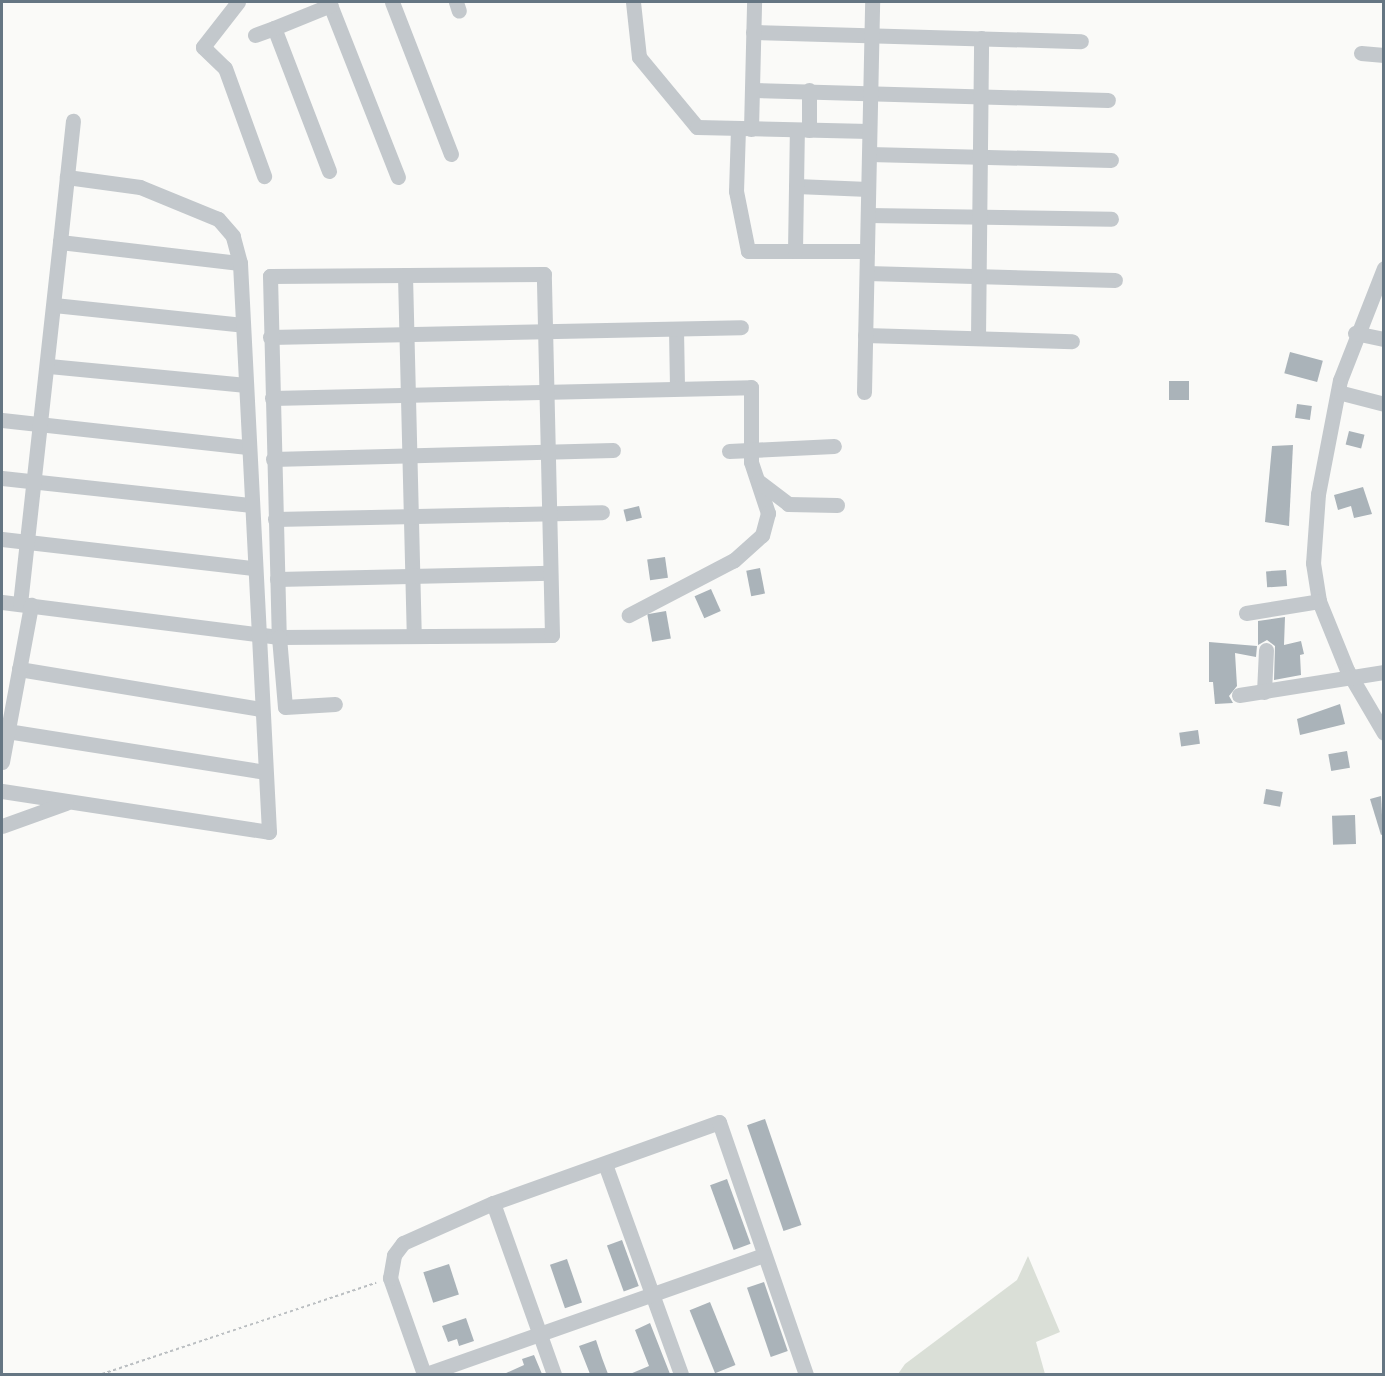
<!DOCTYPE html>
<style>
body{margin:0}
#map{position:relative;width:1385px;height:1376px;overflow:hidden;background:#fafaf8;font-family:Barlow,sans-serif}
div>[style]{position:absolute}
.green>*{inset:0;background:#dadfd7}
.building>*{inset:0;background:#aab3b9;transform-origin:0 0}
.path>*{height:2px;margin-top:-1px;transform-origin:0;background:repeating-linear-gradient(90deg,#bbbfc2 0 3px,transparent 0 6px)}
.street>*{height:15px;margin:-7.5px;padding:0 7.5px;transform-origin:7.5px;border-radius:7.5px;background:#c3c8cc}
span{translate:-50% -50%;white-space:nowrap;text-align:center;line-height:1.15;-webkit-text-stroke:6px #fff;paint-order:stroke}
.frame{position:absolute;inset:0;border:3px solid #657683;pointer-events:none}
</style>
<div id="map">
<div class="green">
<i style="clip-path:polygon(1028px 1256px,1060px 1332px,1036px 1342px,1045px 1374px,898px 1374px,905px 1364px,1017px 1280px)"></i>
</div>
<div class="building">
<i style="left:1290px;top:352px;width:34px;height:22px;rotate:15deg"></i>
<i style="left:1189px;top:381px;width:19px;height:20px;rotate:90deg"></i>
<i style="left:1297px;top:404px;width:15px;height:14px;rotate:8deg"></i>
<i style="left:1349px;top:431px;width:16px;height:14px;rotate:14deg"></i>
<i style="clip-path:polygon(1293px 445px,1289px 526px,1265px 522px,1272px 446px)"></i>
<i style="clip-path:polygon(1363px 487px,1372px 514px,1354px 518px,1351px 506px,1338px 510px,1334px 495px)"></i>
<i style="left:639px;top:506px;width:12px;height:16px;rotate:76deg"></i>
<i style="left:665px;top:557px;width:21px;height:18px;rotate:82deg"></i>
<i style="left:760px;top:568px;width:26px;height:14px;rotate:79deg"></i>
<i style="left:1286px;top:570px;width:16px;height:20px;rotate:86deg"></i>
<i style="left:711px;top:589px;width:24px;height:18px;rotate:66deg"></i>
<i style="left:666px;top:611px;width:28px;height:19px;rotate:80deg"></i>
<i style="clip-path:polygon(1285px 617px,1284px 645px,1301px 641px,1304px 654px,1300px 655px,1301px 675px,1274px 680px,1275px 646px,1267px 640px,1258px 645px,1258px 621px)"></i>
<i style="clip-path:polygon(1209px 642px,1257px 646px,1256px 657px,1235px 653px,1237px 686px,1229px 696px,1233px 703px,1215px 704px,1213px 682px,1209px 682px)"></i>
<i style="clip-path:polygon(1340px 704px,1345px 724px,1300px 735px,1297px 719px)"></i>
<i style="left:1198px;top:730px;width:14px;height:19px;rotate:82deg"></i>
<i style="left:1347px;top:751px;width:17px;height:19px;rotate:80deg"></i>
<i style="left:1266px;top:789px;width:17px;height:15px;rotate:10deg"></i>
<i style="clip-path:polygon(1381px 796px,1383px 834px,1381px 835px,1370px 799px)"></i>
<i style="left:1355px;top:815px;width:29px;height:23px;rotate:88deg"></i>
<i style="left:765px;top:1119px;width:112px;height:19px;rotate:71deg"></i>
<i style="left:727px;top:1179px;width:69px;height:18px;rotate:70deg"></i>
<i style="left:622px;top:1240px;width:49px;height:16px;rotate:70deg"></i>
<i style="left:567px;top:1259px;width:46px;height:18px;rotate:71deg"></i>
<i style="left:449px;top:1264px;width:32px;height:27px;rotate:72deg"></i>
<i style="left:764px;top:1282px;width:73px;height:18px;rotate:71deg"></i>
<i style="left:710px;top:1302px;width:68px;height:22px;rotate:68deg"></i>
<i style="clip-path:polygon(466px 1318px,474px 1341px,459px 1346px,457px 1339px,448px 1342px,442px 1326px)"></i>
<i style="clip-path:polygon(650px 1323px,670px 1374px,630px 1374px,649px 1366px,635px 1330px)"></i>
<i style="clip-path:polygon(596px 1340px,602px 1358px,608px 1374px,590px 1374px,579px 1346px)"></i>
<i style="clip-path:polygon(534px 1355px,542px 1374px,504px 1374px,524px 1365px,522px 1359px)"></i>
</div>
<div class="path">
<i style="left:102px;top:1374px;width:289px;rotate:-18.4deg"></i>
</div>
<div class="street">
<i style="left:238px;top:2px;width:57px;rotate:127.9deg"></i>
<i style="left:203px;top:47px;width:30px;rotate:44deg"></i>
<i style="left:225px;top:68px;width:115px;rotate:70.1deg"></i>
<i style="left:329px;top:2px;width:188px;rotate:68.5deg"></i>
<i style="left:392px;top:2px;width:163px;rotate:68.8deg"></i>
<i style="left:456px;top:2px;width:9px;rotate:72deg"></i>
<i style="left:633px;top:2px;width:55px;rotate:83.8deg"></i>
<i style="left:639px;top:57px;width:91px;rotate:50.4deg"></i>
<i style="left:697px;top:127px;width:172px;rotate:1.3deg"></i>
<i style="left:753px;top:32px;width:328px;rotate:1.6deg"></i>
<i style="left:255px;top:35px;width:20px;rotate:-20deg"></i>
<i style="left:1361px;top:53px;width:23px;rotate:5deg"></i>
<i style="left:752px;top:90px;width:356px;rotate:1.6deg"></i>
<i style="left:809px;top:90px;width:40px;rotate:90deg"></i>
<i style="left:738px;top:128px;width:63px;rotate:91.8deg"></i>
<i style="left:736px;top:191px;width:61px;rotate:78.7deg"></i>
<i style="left:748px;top:251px;width:119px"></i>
<i style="left:751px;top:129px;width:127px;rotate:-88.6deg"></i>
<i style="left:869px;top:154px;width:242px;rotate:1.4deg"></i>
<i style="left:329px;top:171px;width:153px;rotate:-111deg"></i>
<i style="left:274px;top:28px;width:61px;rotate:-22deg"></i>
<i style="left:796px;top:186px;width:72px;rotate:2.4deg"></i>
<i style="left:868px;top:215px;width:243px;rotate:0.9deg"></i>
<i style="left:60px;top:242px;width:122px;rotate:-83.9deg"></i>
<i style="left:795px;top:251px;width:121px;rotate:-89.1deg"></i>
<i style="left:1384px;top:268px;width:120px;rotate:111.4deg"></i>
<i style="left:1340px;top:380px;width:116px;rotate:100.9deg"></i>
<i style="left:1318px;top:494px;width:69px;rotate:94.1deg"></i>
<i style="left:1313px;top:563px;width:38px;rotate:81deg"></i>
<i style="left:1319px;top:601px;width:74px;rotate:67.9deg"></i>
<i style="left:1347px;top:670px;width:73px;rotate:59.6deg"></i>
<i style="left:867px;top:273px;width:248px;rotate:1.6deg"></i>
<i style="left:405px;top:275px;width:361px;rotate:88.6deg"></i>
<i style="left:54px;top:305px;width:190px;rotate:6deg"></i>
<i style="left:676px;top:329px;width:59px;rotate:89deg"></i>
<i style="left:1355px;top:333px;width:30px;rotate:12deg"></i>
<i style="left:865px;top:335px;width:207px;rotate:1.7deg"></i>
<i style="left:270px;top:337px;width:471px;rotate:-1.2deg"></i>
<i style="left:978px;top:338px;width:300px;rotate:-89.4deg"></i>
<i style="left:49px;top:366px;width:198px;rotate:5.5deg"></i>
<i style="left:864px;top:392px;width:390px;rotate:-88.8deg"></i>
<i style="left:1338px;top:392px;width:48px;rotate:14.6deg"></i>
<i style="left:272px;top:398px;width:479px;rotate:-1.3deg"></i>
<i style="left:751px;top:387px;width:75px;rotate:90deg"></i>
<i style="left:751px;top:462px;width:54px;rotate:71.6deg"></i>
<i style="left:768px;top:513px;width:23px;rotate:105deg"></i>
<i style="left:762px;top:535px;width:38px;rotate:138deg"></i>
<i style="left:734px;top:560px;width:119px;rotate:152.4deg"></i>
<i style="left:2px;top:420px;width:247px;rotate:6.3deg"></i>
<i style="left:729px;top:451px;width:105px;rotate:-2.7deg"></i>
<i style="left:273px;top:459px;width:340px;rotate:-1.5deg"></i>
<i style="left:2px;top:478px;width:249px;rotate:6.2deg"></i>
<i style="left:758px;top:481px;width:38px;rotate:37deg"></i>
<i style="left:788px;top:504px;width:49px;rotate:1.2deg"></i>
<i style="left:275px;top:519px;width:327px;rotate:-1.2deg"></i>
<i style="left:2px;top:539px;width:253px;rotate:6.6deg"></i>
<i style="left:277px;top:579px;width:273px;rotate:-1.3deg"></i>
<i style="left:2px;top:602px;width:279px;rotate:7.2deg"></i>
<i style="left:279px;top:637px;width:273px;rotate:-0.4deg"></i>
<i style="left:552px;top:635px;width:361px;rotate:-91.3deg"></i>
<i style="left:544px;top:274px;width:274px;rotate:179.6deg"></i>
<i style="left:270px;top:276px;width:361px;rotate:88.6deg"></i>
<i style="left:279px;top:637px;width:70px;rotate:85.1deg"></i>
<i style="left:285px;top:707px;width:50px;rotate:-3.4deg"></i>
<i style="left:20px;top:604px;width:364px;rotate:-83.7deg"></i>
<i style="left:60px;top:242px;width:181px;rotate:6.7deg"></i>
<i style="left:1246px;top:613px;width:74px;rotate:-9.3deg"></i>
<i style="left:19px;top:669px;width:245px;rotate:9.4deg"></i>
<i style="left:1264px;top:692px;width:42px;rotate:-87.3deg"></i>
<i style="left:1239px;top:695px;width:147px;rotate:-9deg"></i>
<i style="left:7px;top:731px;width:261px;rotate:9deg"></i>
<i style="left:2px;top:762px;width:160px;rotate:-79.5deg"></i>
<i style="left:2px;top:791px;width:270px;rotate:8.7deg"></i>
<i style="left:269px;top:832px;width:570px;rotate:-92.92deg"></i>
<i style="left:240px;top:263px;width:28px;rotate:-105deg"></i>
<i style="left:233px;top:236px;width:23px;rotate:-131deg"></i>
<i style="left:218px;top:219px;width:84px;rotate:-157.7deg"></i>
<i style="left:140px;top:187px;width:74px;rotate:-172.2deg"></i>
<i style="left:2px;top:826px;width:68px;rotate:-19.8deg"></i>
<i style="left:605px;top:1164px;width:223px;rotate:70.1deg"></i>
<i style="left:493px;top:1203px;width:240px;rotate:-19.7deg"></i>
<i style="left:719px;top:1122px;width:267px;rotate:71deg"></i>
<i style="left:424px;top:1374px;width:102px;rotate:-109.5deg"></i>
<i style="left:390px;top:1278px;width:23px;rotate:-80deg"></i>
<i style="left:394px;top:1255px;width:15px;rotate:-53deg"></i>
<i style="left:403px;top:1243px;width:98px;rotate:-24deg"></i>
<i style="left:493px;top:1203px;width:182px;rotate:70.4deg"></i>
<i style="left:426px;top:1374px;width:357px;rotate:-19.4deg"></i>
</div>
<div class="frame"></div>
</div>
